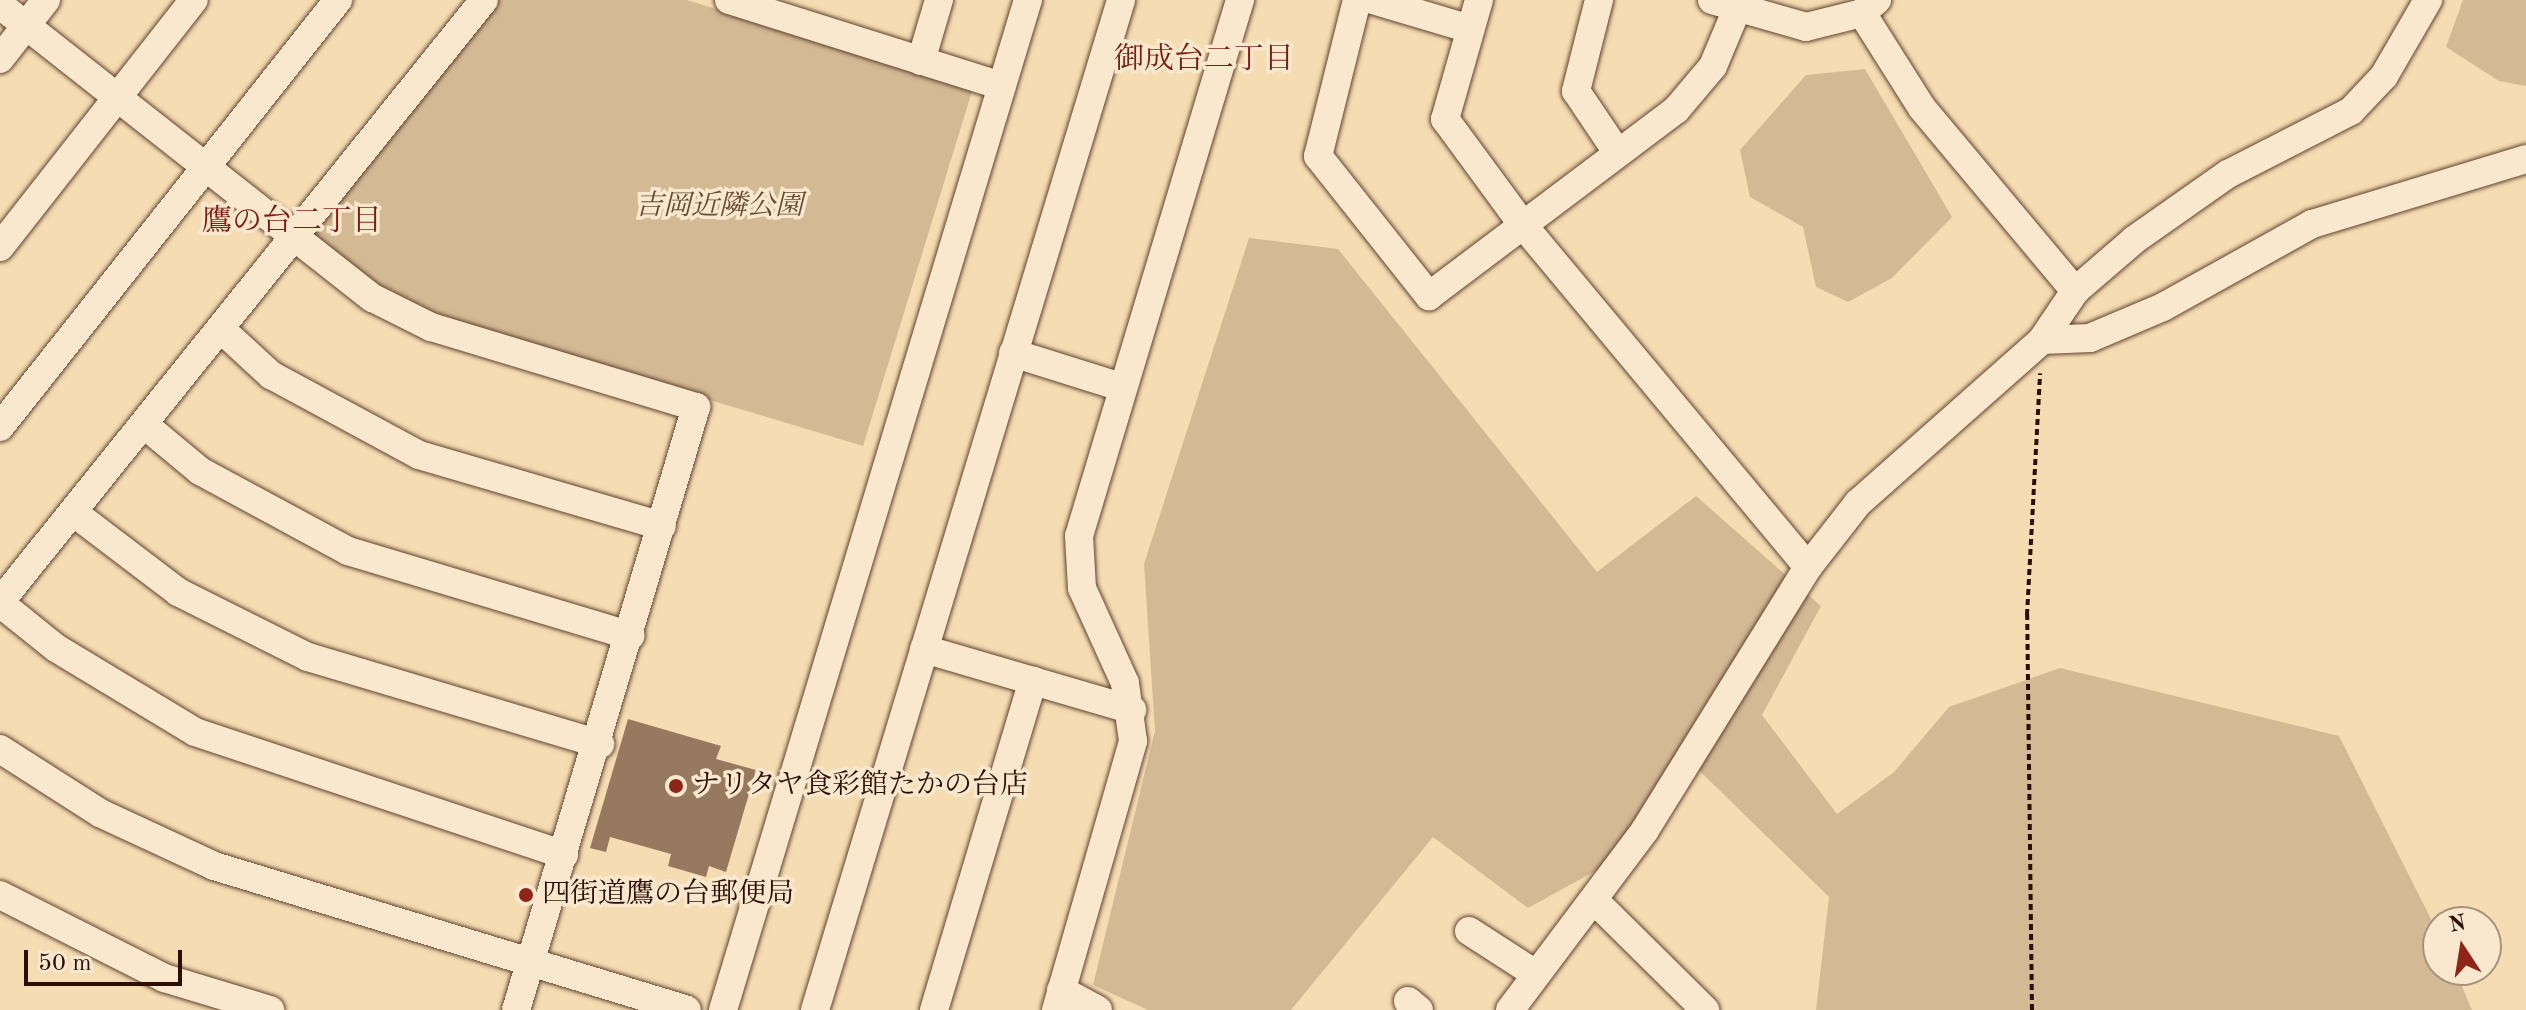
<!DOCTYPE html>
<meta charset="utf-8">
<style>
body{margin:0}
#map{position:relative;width:2526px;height:1010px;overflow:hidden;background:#f6dcb3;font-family:"Old Standard TT","Noto Serif JP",serif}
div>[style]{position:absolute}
.green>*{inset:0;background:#d4b995}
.building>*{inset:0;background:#96795f}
.path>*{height:4px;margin-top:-2px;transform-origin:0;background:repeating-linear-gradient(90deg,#2e0e03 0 6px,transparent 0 10px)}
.roads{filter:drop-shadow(0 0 2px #60422f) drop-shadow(0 0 2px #60422f)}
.minor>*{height:28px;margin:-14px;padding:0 14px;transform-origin:14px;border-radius:14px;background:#f9e8ce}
.dots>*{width:22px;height:22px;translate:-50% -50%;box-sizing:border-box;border:4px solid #f9e8ce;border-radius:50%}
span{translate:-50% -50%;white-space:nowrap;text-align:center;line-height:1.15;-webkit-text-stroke:7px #f9e8ce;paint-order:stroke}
.park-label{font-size:28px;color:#684a36;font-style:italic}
.poi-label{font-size:28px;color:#2e0e03}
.left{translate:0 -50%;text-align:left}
.neighbourhood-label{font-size:30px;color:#7a1f14}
.north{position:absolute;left:2422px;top:906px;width:80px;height:80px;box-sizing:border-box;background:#f9e8ce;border:2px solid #a8917d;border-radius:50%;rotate:348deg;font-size:22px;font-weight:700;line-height:32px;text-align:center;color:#2e0e03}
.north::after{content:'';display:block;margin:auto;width:28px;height:36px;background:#8f2418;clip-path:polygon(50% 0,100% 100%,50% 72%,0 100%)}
.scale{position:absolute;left:24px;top:950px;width:158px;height:36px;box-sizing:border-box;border:4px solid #2e0e03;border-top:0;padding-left:10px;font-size:24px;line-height:28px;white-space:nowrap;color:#2e0e03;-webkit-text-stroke:6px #f9e8ce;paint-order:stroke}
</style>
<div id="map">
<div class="green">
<i style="clip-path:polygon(495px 0,687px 0,973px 88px,863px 446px,435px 317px,347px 270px,310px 237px)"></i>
<i style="clip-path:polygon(2463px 0,2526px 0,2526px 86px,2499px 81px,2446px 47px)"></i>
<i style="clip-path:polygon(1865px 69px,1952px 217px,1892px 278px,1848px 302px,1816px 287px,1803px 227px,1750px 197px,1740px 150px,1806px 75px)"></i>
<i style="clip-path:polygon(1249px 238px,1338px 249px,1597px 572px,1696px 496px,1821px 606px,1762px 715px,1837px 814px,1894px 772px,1949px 707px,2060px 668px,2339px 736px,2438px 933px,2438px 970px,2455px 970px,2472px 1010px,1816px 1010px,1829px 897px,1678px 750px,1610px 863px,1528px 908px,1433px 837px,1291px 1010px,1148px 1010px,1093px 985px,1155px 731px,1144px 564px)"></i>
</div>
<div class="building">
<i style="clip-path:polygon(628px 719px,721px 746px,716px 759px,756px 770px,726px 872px,709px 866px,706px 877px,668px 866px,671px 854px,610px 837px,606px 852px,590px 848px)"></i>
</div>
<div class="path">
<i style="left:2032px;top:1010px;width:395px;rotate:-90.7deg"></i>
<i style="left:2027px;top:615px;width:242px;rotate:-86.9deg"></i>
</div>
<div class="roads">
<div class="minor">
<i style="left:729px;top:0;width:286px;rotate:17.5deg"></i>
<i style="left:1357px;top:0;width:161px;rotate:104deg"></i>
<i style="left:1318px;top:156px;width:179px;rotate:51.6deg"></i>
<i style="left:1429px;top:296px;width:309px;rotate:-37deg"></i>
<i style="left:1676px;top:110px;width:57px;rotate:-49.9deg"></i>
<i style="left:1713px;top:66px;width:62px;rotate:-67.2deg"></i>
<i style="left:1373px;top:0;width:101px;rotate:16.6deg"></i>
<i style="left:1479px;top:0;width:124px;rotate:105.9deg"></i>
<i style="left:1445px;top:119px;width:132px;rotate:53.7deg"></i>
<i style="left:1523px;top:225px;width:445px;rotate:50.2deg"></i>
<i style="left:1599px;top:0;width:94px;rotate:104.2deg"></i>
<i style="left:1576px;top:91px;width:73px;rotate:56.1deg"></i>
<i style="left:1712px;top:0;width:98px;rotate:16deg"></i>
<i style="left:1806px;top:27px;width:58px;rotate:-14deg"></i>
<i style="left:1862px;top:13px;width:20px;rotate:-41deg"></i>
<i style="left:0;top:5px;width:474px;rotate:38.2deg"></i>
<i style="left:373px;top:298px;width:65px;rotate:26.6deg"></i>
<i style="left:431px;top:327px;width:277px;rotate:16.8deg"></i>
<i style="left:696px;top:407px;width:629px;rotate:106.62deg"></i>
<i style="left:1862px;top:13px;width:112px;rotate:57.7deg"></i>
<i style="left:1922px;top:108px;width:239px;rotate:50.1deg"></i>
<i style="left:0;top:59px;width:75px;rotate:-52.1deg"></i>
<i style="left:921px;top:61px;width:64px;rotate:-73.6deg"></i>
<i style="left:0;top:247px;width:314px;rotate:-51.9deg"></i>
<i style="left:222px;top:330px;width:67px;rotate:42.6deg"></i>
<i style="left:271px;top:375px;width:168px;rotate:28.4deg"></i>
<i style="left:419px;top:455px;width:253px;rotate:16.3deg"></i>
<i style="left:2042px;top:340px;width:48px;rotate:-2.4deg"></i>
<i style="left:2090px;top:338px;width:79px;rotate:-23deg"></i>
<i style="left:2163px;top:307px;width:171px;rotate:-29.1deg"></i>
<i style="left:2312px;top:224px;width:224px;rotate:-16.9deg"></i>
<i style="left:1013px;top:353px;width:113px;rotate:17.5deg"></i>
<i style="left:146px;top:426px;width:70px;rotate:39.8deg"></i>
<i style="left:200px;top:471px;width:168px;rotate:28.4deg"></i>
<i style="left:348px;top:551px;width:295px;rotate:16.7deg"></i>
<i style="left:0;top:427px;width:545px;rotate:-51.64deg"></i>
<i style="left:77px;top:515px;width:127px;rotate:37.3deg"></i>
<i style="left:178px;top:592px;width:145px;rotate:26.6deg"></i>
<i style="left:308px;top:657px;width:305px;rotate:16.6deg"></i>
<i style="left:0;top:602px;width:772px;rotate:-51.2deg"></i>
<i style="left:0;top:603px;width:72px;rotate:38.8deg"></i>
<i style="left:56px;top:648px;width:162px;rotate:31.1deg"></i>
<i style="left:195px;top:732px;width:389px;rotate:18.4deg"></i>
<i style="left:924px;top:649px;width:217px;rotate:16.3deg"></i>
<i style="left:0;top:749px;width:119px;rotate:32.6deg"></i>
<i style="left:100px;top:813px;width:126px;rotate:24.9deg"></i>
<i style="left:214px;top:866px;width:494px;rotate:16.9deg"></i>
<i style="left:0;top:895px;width:184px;rotate:26.8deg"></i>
<i style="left:164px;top:978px;width:111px;rotate:16.8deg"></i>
<i style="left:1595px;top:901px;width:155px;rotate:44.7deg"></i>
<i style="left:1469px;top:931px;width:77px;rotate:32.9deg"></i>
<i style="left:1061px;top:990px;width:42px;rotate:28.4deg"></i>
<i style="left:1408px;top:1001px;width:14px;rotate:39deg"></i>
<i style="left:723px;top:1010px;width:1055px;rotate:-73.2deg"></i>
<i style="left:815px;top:1010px;width:1055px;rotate:-73.14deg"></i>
<i style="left:934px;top:1010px;width:344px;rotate:-73.3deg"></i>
<i style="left:1056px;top:1010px;width:280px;rotate:-74deg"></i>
<i style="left:1133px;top:741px;width:59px;rotate:-97.9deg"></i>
<i style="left:1125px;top:683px;width:104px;rotate:-114.4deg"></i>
<i style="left:1082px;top:588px;width:52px;rotate:-93.3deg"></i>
<i style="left:1079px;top:536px;width:560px;rotate:-73.28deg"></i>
<i style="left:1510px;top:1010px;width:225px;rotate:-53.1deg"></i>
<i style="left:1645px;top:830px;width:309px;rotate:-58.2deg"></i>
<i style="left:1808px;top:567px;width:81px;rotate:-52deg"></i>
<i style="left:1858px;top:503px;width:246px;rotate:-41.5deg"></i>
<i style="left:2042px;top:340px;width:59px;rotate:-56deg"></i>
<i style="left:2075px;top:291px;width:78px;rotate:-40.8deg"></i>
<i style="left:2134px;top:240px;width:115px;rotate:-35.1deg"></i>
<i style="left:2228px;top:174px;width:138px;rotate:-27.1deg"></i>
<i style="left:2351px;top:111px;width:48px;rotate:-46.7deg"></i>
<i style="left:2384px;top:76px;width:88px;rotate:-59.9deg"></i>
</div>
</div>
<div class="dots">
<i style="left:676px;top:786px;background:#8f2418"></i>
<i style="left:526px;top:895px;background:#8f2418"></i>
</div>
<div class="park-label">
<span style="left:719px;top:207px">吉岡近隣公園</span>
</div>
<div class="poi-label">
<span class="left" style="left:692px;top:786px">ナリタヤ食彩館たかの台店</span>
<span class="left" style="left:542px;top:895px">四街道鷹の台郵便局</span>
</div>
<div class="neighbourhood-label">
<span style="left:1204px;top:60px">御成台二丁目</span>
<span style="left:292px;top:222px">鷹の台二丁目</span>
</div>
<div class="north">N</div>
<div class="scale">50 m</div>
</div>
